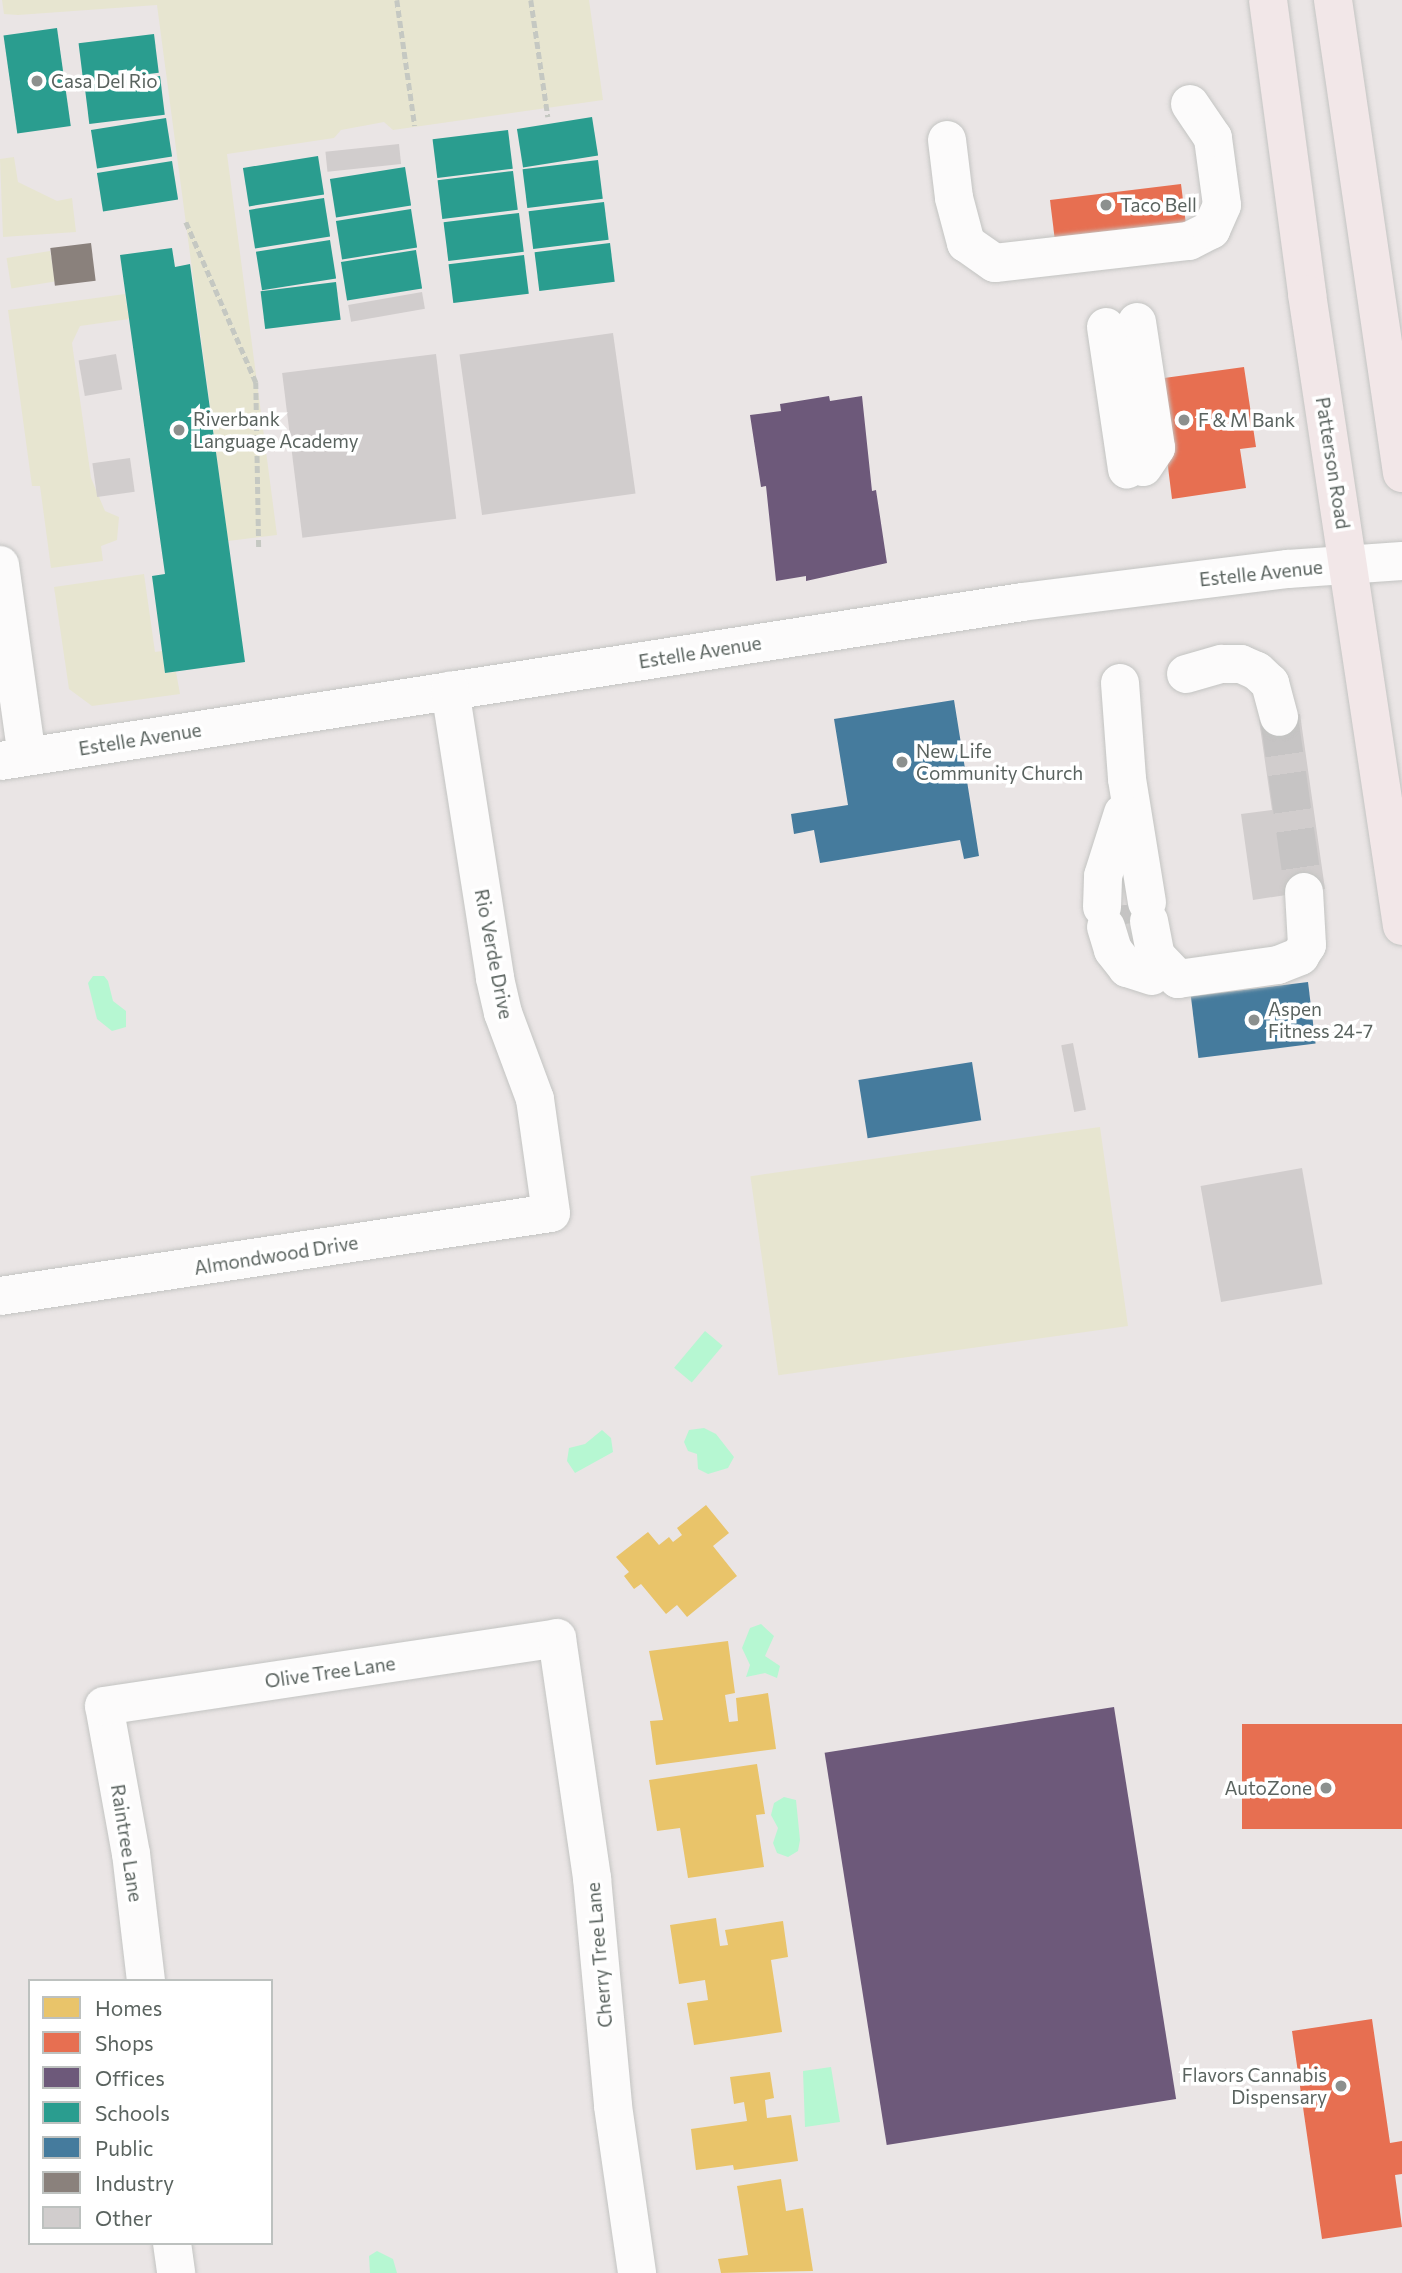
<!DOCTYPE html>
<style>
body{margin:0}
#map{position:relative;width:1402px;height:2273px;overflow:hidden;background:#eae5e5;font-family:Commissioner,sans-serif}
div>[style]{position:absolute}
.green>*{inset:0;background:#e7e5d0;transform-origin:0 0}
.water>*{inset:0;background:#b6f7d2;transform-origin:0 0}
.homes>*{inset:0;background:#e9c46a}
.shops>*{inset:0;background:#e76f51;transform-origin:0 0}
.offices>*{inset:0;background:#6d597a;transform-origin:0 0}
.schools>*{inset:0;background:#2a9d8f;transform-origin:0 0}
.public>*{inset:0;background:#457b9d;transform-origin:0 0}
.industry>*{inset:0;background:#8a817c;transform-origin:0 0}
.building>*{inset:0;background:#d1cdcd;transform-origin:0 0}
.minor-tunnel>*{height:38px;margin-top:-19px;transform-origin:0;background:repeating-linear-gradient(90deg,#c6c4c4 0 38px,transparent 0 57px)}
.path>*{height:4.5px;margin-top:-2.25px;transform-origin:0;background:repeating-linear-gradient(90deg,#c5c8c2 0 7px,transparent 0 10.5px)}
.roads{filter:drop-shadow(0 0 2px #c3c4c2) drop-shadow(0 0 2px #c3c4c2)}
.minor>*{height:38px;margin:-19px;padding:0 19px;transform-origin:19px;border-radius:19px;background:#fcfbfb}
.major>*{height:38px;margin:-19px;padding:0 19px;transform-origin:19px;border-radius:19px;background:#f2e7e8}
.dots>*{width:19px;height:19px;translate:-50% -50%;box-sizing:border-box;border:4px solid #fff;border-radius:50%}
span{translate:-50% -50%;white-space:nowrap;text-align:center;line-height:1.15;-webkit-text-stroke:7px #fff;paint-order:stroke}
.poi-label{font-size:19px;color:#5a635f}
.left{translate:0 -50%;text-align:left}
.right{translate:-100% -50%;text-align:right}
.street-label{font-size:19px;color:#5a635f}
.legend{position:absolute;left:28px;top:1979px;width:245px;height:266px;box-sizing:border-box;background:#fff;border:2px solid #bdc1bf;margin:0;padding:9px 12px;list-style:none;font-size:21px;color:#5a635f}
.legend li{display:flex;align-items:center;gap:14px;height:35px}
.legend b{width:35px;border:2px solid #bdc1bf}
</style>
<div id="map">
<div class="green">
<i style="clip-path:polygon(2px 0,589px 0,603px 100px,393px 130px,384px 122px,341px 130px,334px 138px,227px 154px,277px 535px,228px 541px,157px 5px,18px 15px,4px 14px)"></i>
<i style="clip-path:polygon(14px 157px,18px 182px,57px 201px,72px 198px,76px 232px,3px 237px,0 159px)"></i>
<i style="left:50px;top:251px;width:31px;height:44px;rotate:81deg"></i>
<i style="clip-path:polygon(125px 294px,129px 319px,80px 326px,72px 343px,91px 478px,105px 511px,119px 517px,117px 540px,101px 546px,103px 561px,51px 568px,40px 486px,32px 486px,8px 310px)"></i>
<i style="clip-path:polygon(144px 574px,155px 652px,162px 651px,165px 673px,176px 672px,180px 694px,92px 706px,69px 689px,54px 587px)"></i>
<i style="left:1100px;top:1127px;width:201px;height:353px;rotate:82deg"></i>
</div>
<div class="water">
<i style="clip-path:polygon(93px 976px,104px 976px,108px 981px,113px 1001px,126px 1011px,126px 1027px,112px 1031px,97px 1019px,88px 983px)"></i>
<i style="left:705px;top:1331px;width:23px;height:48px;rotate:40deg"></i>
<i style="clip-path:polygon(704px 1428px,716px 1434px,734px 1457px,728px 1468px,708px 1474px,698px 1469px,697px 1454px,688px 1451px,684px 1442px,689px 1430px)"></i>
<i style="clip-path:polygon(602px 1430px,611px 1438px,613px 1452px,575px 1473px,567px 1461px,569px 1448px,585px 1444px)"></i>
<i style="clip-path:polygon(761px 1624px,774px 1636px,765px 1656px,780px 1666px,777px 1678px,765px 1673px,746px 1677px,750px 1665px,742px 1648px,750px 1628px)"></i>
<i style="clip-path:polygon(784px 1797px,796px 1800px,800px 1840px,798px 1851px,788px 1857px,777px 1853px,773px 1843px,778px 1828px,771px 1815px,774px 1803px)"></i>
<i style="clip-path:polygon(831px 2067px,840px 2122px,805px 2127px,803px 2071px)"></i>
<i style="clip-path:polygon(377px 2251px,393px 2259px,397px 2273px,370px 2273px,369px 2256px)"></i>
</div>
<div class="homes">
<i style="clip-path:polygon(706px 1505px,729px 1533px,713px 1546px,737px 1576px,687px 1617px,677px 1605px,666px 1614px,641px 1584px,634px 1589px,624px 1576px,629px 1572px,616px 1557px,648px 1532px,659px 1545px,669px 1537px,673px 1542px,682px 1535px,677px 1528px)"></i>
<i style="clip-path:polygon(728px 1641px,735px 1693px,725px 1695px,729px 1722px,738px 1721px,736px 1698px,768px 1693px,776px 1749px,656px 1765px,650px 1721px,663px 1720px,649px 1651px)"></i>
<i style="clip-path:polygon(757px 1764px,765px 1814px,756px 1815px,764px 1867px,688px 1878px,680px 1828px,657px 1831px,649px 1780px)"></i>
<i style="clip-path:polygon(716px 1918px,720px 1946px,728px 1945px,725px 1930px,783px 1921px,788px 1957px,771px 1960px,782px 2032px,694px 2045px,687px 2003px,708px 2000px,705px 1980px,679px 1984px,670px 1925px)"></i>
<i style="clip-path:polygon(770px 2072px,774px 2098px,765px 2100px,767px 2118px,791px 2115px,798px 2161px,734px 2170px,733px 2165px,696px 2170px,691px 2129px,747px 2121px,744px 2102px,734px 2104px,730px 2077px)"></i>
<i style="clip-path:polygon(781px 2179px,786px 2211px,803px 2208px,813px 2271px,721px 2273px,718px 2259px,748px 2255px,737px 2186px)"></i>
</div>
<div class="shops">
<i style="left:1181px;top:184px;width:49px;height:132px;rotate:83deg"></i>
<i style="clip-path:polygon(1244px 367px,1256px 447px,1240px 449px,1246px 488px,1172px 499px,1157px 379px)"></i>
<i style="left:1402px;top:1724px;width:105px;height:160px;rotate:90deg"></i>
<i style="clip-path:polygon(1372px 2019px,1390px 2143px,1402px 2141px,1402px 2174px,1395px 2175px,1402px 2227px,1322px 2239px,1292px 2031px)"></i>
</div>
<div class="offices">
<i style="clip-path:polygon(829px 396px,830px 401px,862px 396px,872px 491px,876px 490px,887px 563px,806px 581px,806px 576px,776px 581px,766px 486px,761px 487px,750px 415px,781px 411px,780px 404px)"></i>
<i style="left:1114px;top:1707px;width:397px;height:293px;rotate:81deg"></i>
</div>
<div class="schools">
<i style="left:57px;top:28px;width:99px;height:54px;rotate:82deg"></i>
<i style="left:154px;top:34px;width:39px;height:76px;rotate:83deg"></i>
<i style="left:160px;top:76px;width:39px;height:76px;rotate:83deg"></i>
<i style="left:592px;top:117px;width:39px;height:76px;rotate:81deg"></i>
<i style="left:166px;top:118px;width:39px;height:76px;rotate:81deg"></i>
<i style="left:508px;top:130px;width:39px;height:76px;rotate:83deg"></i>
<i style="left:318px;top:156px;width:39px;height:76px;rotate:81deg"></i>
<i style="left:598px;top:160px;width:39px;height:76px;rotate:83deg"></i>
<i style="left:172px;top:161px;width:39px;height:76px;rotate:81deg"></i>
<i style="left:405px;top:167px;width:39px;height:76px;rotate:81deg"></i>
<i style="left:513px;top:171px;width:39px;height:76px;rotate:83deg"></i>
<i style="left:324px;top:198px;width:39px;height:76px;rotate:81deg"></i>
<i style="left:604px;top:202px;width:38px;height:76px;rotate:83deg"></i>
<i style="left:411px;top:209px;width:39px;height:76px;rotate:81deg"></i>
<i style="left:519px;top:213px;width:39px;height:76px;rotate:83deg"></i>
<i style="left:330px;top:240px;width:39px;height:75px;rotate:81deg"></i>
<i style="left:610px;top:243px;width:39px;height:76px;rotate:83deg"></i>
<i style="clip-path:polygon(172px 248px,175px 267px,190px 264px,245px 662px,165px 673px,152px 576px,165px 574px,120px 255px)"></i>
<i style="left:416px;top:250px;width:39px;height:76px;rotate:81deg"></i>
<i style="left:524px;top:255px;width:39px;height:76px;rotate:83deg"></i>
<i style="left:336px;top:282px;width:38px;height:76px;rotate:83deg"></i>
</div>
<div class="public">
<i style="clip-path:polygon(954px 700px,979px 856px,964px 859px,960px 840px,820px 863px,814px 830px,794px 834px,791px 814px,848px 805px,834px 719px)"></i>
<i style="left:1308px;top:982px;width:62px;height:118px;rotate:83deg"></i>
<i style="left:972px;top:1062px;width:59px;height:115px;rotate:81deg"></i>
</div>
<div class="industry">
<i style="left:91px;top:243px;width:38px;height:41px;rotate:83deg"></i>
</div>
<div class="building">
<i style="left:399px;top:144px;width:20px;height:74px;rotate:84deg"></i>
<i style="left:422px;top:292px;width:17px;height:75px;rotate:80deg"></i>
<i style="left:613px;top:333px;width:162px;height:155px;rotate:82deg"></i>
<i style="left:116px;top:354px;width:36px;height:38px;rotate:80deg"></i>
<i style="left:436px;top:354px;width:166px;height:155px;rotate:83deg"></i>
<i style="left:130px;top:458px;width:34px;height:38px;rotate:82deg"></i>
<i style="clip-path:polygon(1300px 714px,1325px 889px,1253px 900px,1241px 814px,1272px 810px,1259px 720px)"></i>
<i style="left:1073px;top:1043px;width:68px;height:12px;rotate:79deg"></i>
<i style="left:1302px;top:1168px;width:118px;height:103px;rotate:80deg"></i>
</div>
<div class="minor-tunnel">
<i style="left:1279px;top:717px;width:177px;rotate:81.9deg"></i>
<i style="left:1124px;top:905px;width:19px;rotate:81deg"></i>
</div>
<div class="path">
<i style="left:397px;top:0;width:127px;rotate:81.9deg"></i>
<i style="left:531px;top:0;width:118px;rotate:81.7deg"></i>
<i style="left:186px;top:222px;width:175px;rotate:66.4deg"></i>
<i style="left:256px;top:382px;width:165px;rotate:89deg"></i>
</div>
<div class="roads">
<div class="minor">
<i style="left:947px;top:140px;width:58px;rotate:83.1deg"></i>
<i style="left:954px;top:198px;width:47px;rotate:75.1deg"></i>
<i style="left:966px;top:243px;width:35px;rotate:35deg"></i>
<i style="left:995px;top:263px;width:195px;rotate:-6.5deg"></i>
<i style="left:1189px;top:241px;width:25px;rotate:-27deg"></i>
<i style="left:1211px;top:230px;width:27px;rotate:-66deg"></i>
<i style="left:1222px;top:205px;width:68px;rotate:-97.7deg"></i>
<i style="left:1213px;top:138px;width:41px;rotate:-124.1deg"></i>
<i style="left:1137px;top:322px;width:127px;rotate:81.4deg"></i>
<i style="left:1156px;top:448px;width:23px;rotate:124deg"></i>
<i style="left:1106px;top:327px;width:144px;rotate:81.6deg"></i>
<i style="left:0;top:565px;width:193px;rotate:82deg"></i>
<i style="left:1186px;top:674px;width:37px;rotate:-16deg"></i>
<i style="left:1222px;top:664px;width:19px"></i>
<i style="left:1241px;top:664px;width:17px;rotate:24deg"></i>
<i style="left:1257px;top:671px;width:18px;rotate:43deg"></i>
<i style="left:1270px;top:683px;width:35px;rotate:75deg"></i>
<i style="left:1120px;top:683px;width:96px;rotate:85.8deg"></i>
<i style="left:1127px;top:779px;width:125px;rotate:80.8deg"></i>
<i style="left:0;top:761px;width:1034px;rotate:-8.84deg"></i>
<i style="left:1022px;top:602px;width:268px;rotate:-7.1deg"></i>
<i style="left:1288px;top:569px;width:114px;rotate:-4deg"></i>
<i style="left:1102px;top:907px;width:31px;rotate:-88deg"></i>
<i style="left:1103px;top:876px;width:66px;rotate:-72.4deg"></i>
<i style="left:1149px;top:921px;width:36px;rotate:79deg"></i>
<i style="left:1156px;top:956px;width:32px;rotate:46deg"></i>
<i style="left:1178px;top:979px;width:101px;rotate:-8deg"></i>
<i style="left:1278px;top:965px;width:24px;rotate:-22deg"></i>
<i style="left:1300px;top:956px;width:13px;rotate:-58deg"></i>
<i style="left:1307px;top:945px;width:53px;rotate:-93.2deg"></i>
<i style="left:1106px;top:927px;width:24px;rotate:73deg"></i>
<i style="left:1113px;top:950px;width:23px;rotate:52deg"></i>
<i style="left:1127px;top:968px;width:26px;rotate:18deg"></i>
<i style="left:0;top:1296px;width:557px;rotate:-8.57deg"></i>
<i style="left:551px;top:1213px;width:115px;rotate:-98deg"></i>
<i style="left:535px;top:1099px;width:92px;rotate:-110.4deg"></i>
<i style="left:503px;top:1013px;width:37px;rotate:-103deg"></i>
<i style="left:495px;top:977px;width:290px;rotate:-98.9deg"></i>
<i style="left:146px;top:1981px;width:128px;rotate:-96.7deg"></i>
<i style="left:131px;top:1854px;width:150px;rotate:-100.3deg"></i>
<i style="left:104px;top:1706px;width:458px;rotate:-8.5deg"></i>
<i style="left:557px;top:1638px;width:243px;rotate:81.7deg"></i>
<i style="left:592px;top:1878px;width:229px;rotate:84.7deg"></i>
<i style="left:613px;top:2106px;width:169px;rotate:81.8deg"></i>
<i style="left:172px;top:2243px;width:30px;rotate:82deg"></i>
</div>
<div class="major">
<i style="left:1268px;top:0;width:297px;rotate:82.4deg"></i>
<i style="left:1307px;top:294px;width:639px;rotate:81.45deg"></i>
<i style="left:1333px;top:0;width:478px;rotate:81.7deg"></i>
</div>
</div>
<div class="dots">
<i style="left:37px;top:81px;background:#8c908e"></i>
<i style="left:1106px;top:205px;background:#8c908e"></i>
<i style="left:1184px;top:420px;background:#8c908e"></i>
<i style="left:179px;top:430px;background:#8c908e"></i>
<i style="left:902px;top:762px;background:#8c908e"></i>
<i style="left:1254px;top:1020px;background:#8c908e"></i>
<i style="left:1326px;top:1788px;background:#8c908e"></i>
<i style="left:1341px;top:2086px;background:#8c908e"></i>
</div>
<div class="poi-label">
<span class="left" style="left:51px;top:81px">Casa Del Rio</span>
<span class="left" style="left:1120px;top:205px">Taco Bell</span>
<span class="left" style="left:193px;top:430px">Riverbank<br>Language Academy</span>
<span class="left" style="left:1198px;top:420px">F &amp; M Bank</span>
<span class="left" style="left:916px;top:762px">New Life<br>Community Church</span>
<span class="left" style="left:1268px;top:1020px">Aspen<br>Fitness 24-7</span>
<span class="right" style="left:1312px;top:1788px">AutoZone</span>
<span class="right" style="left:1327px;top:2086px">Flavors Cannabis<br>Dispensary</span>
</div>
<div class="street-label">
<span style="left:1333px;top:463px;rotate:81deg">Patterson Road</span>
<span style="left:1261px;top:573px;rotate:-6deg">Estelle Avenue</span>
<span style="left:700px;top:652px;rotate:-9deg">Estelle Avenue</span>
<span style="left:140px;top:739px;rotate:-9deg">Estelle Avenue</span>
<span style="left:494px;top:954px;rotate:79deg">Rio Verde Drive</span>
<span style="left:276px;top:1255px;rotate:-9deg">Almondwood Drive</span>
<span style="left:330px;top:1672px;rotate:-8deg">Olive Tree Lane</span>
<span style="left:127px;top:1843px;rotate:81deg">Raintree Lane</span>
<span style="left:599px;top:1955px;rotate:-95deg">Cherry Tree Lane</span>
</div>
<ul class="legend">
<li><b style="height:19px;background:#e9c46a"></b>Homes</li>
<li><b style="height:19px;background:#e76f51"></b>Shops</li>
<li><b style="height:19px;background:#6d597a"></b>Offices</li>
<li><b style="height:19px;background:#2a9d8f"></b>Schools</li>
<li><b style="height:19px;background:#457b9d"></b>Public</li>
<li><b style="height:19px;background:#8a817c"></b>Industry</li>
<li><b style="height:19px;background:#d1cdcd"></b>Other</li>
</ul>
</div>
